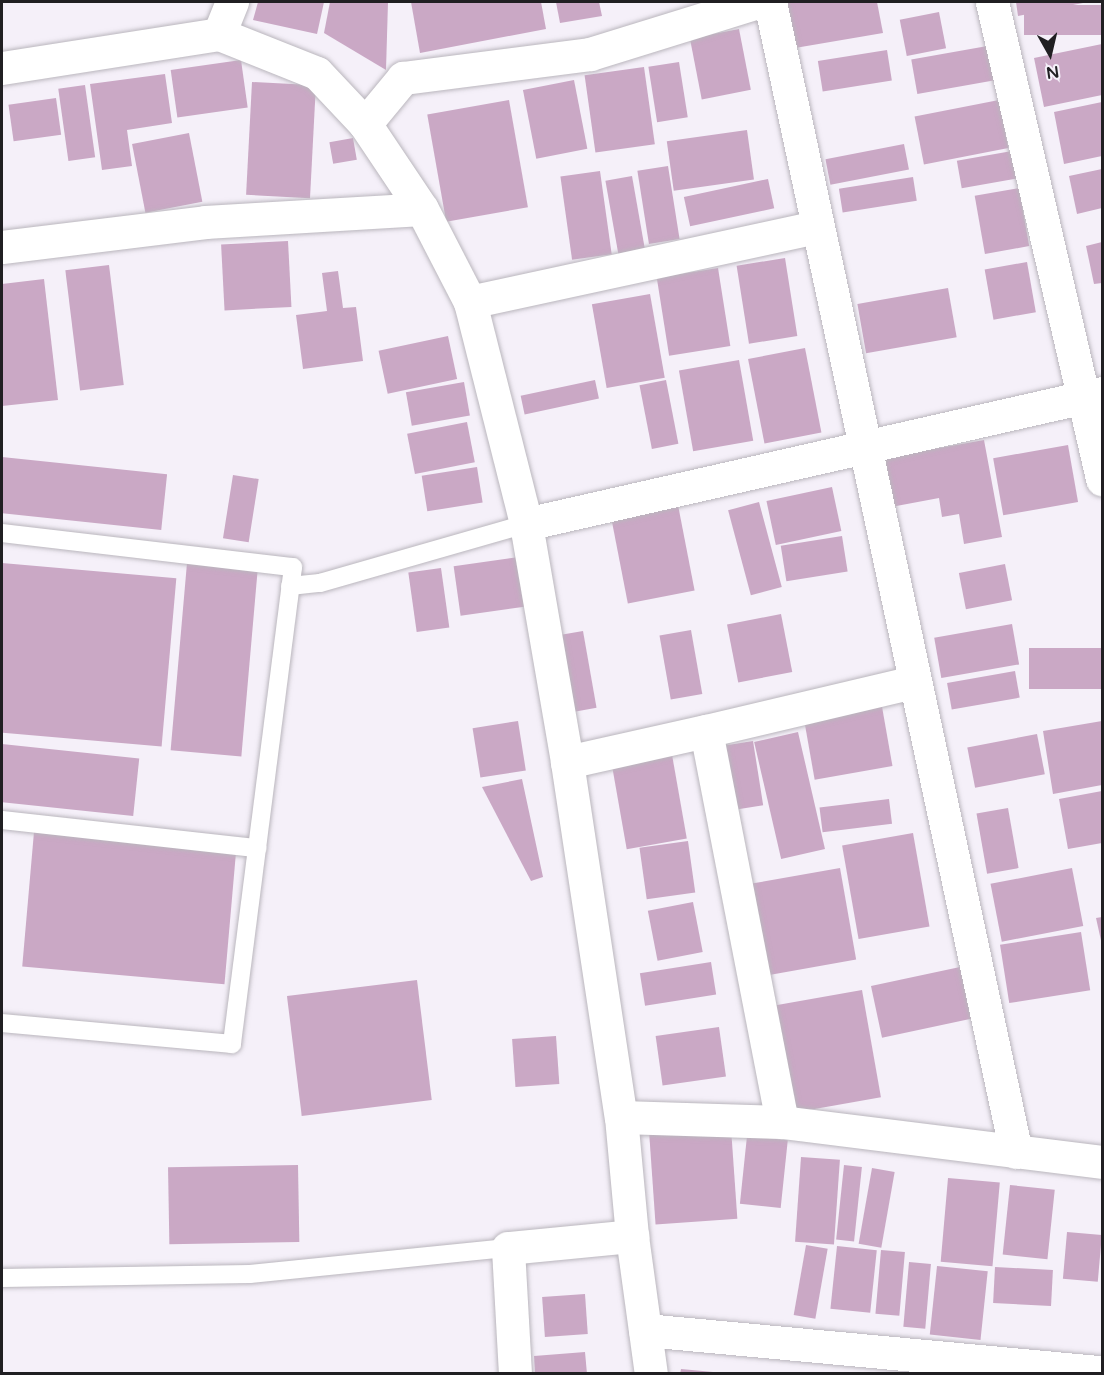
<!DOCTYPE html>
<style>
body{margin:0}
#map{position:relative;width:1104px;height:1375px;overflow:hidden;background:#f5f0f9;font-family:"Varela Round",sans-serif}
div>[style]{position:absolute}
.building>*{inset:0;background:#caa8c5;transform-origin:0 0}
.roads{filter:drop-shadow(0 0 2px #bab6bd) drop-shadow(0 0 2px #bab6bd)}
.lane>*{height:18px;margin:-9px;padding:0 9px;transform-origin:9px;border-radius:9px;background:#fff}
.street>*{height:33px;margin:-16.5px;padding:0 16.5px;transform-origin:16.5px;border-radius:16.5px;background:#fff}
span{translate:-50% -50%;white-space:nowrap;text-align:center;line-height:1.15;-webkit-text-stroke:4.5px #f5f0f9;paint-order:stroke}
.frame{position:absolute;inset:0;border:3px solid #201f22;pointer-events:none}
.north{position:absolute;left:1020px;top:24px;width:60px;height:60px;-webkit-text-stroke:4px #f5f0f9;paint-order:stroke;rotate:172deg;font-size:16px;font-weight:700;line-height:24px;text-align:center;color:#201f22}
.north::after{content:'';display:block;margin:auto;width:21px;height:27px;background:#201f22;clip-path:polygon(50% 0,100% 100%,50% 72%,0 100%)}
</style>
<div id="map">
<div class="building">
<i style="clip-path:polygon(258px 2px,324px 2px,317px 34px,253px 20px)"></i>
<i style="clip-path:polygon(330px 2px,388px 2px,386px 70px,324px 33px)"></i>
<i style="clip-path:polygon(411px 2px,541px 2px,546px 29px,420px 53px)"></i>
<i style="clip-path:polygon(556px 2px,599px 2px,602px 16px,560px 23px)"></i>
<i style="clip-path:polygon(786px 2px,877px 2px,883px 33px,795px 48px)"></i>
<i style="clip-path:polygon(1016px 2px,1083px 2px,1083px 3px,1018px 16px)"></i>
<i style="left:1102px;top:5px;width:30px;height:78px;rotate:90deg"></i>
<i style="left:939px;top:12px;width:37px;height:40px;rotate:79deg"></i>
<i style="left:739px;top:29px;width:62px;height:50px;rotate:79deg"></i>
<i style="clip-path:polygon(1102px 44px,1102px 95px,1044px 107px,1034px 58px)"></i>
<i style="left:993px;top:45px;width:35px;height:83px;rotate:80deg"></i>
<i style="left:887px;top:50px;width:31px;height:70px;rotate:81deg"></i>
<i style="left:241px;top:60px;width:48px;height:71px;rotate:82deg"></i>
<i style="left:679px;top:62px;width:56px;height:31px;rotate:81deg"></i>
<i style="left:644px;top:67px;width:78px;height:60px;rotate:82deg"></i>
<i style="clip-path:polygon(165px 74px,172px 123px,127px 130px,132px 166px,102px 170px,90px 84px)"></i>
<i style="left:574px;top:80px;width:70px;height:52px;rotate:79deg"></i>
<i style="left:252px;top:82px;width:64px;height:113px;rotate:3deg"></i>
<i style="left:85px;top:85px;width:73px;height:27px;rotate:82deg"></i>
<i style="left:56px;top:98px;width:37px;height:48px;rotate:82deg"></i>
<i style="left:509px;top:100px;width:109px;height:83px;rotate:80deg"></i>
<i style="left:999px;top:100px;width:49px;height:86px;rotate:79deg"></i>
<i style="clip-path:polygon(1102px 102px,1102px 156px,1064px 164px,1054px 112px)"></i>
<i style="left:747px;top:130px;width:50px;height:81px;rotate:82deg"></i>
<i style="left:189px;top:133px;width:70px;height:58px;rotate:79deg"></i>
<i style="left:353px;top:138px;width:22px;height:24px;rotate:80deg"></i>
<i style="left:904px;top:144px;width:26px;height:80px;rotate:79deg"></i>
<i style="left:1012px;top:151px;width:28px;height:56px;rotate:80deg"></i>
<i style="left:668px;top:166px;width:74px;height:31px;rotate:81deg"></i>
<i style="clip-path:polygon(1102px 169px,1102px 208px,1077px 214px,1069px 176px)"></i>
<i style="left:600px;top:171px;width:84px;height:40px;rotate:82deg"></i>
<i style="left:632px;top:176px;width:82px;height:27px;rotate:80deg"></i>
<i style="left:913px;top:177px;width:24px;height:75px;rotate:81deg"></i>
<i style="left:768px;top:179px;width:30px;height:86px;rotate:78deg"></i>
<i style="left:1019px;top:188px;width:59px;height:45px;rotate:80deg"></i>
<i style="left:288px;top:241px;width:66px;height:67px;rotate:87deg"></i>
<i style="clip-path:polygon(1102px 242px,1102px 283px,1094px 284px,1086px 246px)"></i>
<i style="left:785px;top:258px;width:79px;height:49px;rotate:81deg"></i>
<i style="left:1027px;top:262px;width:51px;height:43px;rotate:80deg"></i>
<i style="left:109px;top:265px;width:121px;height:44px;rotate:83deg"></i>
<i style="left:718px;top:268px;width:79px;height:62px;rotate:81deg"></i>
<i style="clip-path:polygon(338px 271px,343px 308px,356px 307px,363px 361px,303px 369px,296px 315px,327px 311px,322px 273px)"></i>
<i style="clip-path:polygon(44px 279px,58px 400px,2px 406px,2px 284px)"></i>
<i style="left:948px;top:288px;width:50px;height:92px;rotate:80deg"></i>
<i style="left:650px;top:294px;width:85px;height:59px;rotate:80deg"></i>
<i style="left:448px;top:336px;width:44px;height:71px;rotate:78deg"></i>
<i style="left:805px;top:348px;width:86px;height:58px;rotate:79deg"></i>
<i style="left:739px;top:360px;width:82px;height:61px;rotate:80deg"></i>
<i style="left:595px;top:380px;width:19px;height:76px;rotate:78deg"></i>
<i style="left:666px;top:380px;width:65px;height:27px;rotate:79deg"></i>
<i style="left:464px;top:382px;width:34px;height:59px;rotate:80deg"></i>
<i style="left:467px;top:422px;width:41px;height:61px;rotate:79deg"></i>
<i style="clip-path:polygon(984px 440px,1002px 537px,964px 544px,959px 514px,942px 517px,939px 498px,891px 507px,883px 458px)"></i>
<i style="left:1068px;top:445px;width:58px;height:76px;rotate:80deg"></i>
<i style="left:2px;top:457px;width:166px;height:56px;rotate:6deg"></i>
<i style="left:477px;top:467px;width:36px;height:56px;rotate:81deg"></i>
<i style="left:233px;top:475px;width:26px;height:64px;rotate:9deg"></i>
<i style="left:832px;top:487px;width:45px;height:67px;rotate:78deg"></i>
<i style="left:759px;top:502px;width:88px;height:32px;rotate:75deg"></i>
<i style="left:678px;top:505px;width:87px;height:68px;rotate:79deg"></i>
<i style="left:842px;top:536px;width:36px;height:62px;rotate:81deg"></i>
<i style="left:519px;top:557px;width:50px;height:66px;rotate:82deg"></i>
<i style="left:2px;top:563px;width:175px;height:169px;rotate:5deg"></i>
<i style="left:187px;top:563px;width:71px;height:188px;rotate:5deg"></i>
<i style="left:1005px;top:564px;width:37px;height:47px;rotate:79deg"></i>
<i style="left:441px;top:568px;width:60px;height:33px;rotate:82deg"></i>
<i style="left:781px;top:614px;width:59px;height:55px;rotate:79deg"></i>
<i style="left:1012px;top:624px;width:41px;height:79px;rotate:80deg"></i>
<i style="left:691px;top:630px;width:65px;height:32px;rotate:80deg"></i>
<i style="left:583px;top:631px;width:78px;height:28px;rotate:80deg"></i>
<i style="left:1102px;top:648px;width:41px;height:73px;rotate:90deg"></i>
<i style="left:1015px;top:671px;width:27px;height:69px;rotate:80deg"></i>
<i style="left:881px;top:701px;width:66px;height:79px;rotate:80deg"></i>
<i style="left:518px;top:721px;width:50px;height:46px;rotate:81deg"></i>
<i style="clip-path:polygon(1102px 721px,1102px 785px,1053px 794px,1043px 731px)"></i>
<i style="left:798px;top:732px;width:120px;height:45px;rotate:77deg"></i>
<i style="left:1037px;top:734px;width:41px;height:71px;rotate:79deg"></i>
<i style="left:753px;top:741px;width:65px;height:38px;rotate:81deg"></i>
<i style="left:2px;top:744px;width:138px;height:58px;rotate:6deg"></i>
<i style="left:671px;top:749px;width:91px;height:61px;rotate:80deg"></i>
<i style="clip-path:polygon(522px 779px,543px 877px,531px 881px,482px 787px)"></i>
<i style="clip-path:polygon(1102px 791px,1102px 843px,1068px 849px,1059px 799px)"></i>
<i style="left:889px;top:799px;width:25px;height:70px;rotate:83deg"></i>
<i style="left:1008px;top:808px;width:61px;height:32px;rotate:80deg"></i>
<i style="left:34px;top:832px;width:203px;height:135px;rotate:5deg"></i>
<i style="left:913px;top:833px;width:95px;height:72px;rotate:80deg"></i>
<i style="left:688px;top:841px;width:52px;height:49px;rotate:82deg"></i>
<i style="left:840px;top:868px;width:93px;height:91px;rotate:80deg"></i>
<i style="left:1072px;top:868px;width:59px;height:83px;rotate:79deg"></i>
<i style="left:693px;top:902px;width:51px;height:46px;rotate:79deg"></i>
<i style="clip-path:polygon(1102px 917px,1102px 945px,1096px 918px)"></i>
<i style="left:1081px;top:932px;width:59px;height:82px;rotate:81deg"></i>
<i style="left:711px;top:962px;width:33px;height:72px;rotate:81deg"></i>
<i style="left:960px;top:967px;width:53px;height:91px;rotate:78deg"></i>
<i style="left:417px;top:980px;width:121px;height:131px;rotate:83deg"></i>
<i style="left:862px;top:990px;width:109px;height:96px;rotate:80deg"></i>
<i style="left:719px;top:1027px;width:50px;height:64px;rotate:82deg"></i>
<i style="left:556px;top:1036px;width:48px;height:44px;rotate:86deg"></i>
<i style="left:731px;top:1128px;width:91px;height:82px;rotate:86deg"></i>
<i style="left:747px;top:1136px;width:41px;height:68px;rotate:6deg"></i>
<i style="left:801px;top:1157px;width:39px;height:85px;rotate:4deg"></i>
<i style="left:298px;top:1165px;width:77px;height:130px;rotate:89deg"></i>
<i style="left:844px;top:1165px;width:18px;height:75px;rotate:6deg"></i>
<i style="left:872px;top:1168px;width:23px;height:77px;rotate:10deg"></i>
<i style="left:948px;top:1178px;width:52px;height:84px;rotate:5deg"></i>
<i style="left:1010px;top:1185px;width:45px;height:70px;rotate:6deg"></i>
<i style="left:1067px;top:1232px;width:35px;height:47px;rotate:5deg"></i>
<i style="left:806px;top:1245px;width:22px;height:71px;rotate:10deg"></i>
<i style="left:837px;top:1246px;width:40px;height:63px;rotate:6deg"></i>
<i style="left:881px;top:1250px;width:24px;height:64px;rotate:5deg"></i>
<i style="left:909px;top:1262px;width:22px;height:65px;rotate:5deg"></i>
<i style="left:937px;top:1266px;width:51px;height:69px;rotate:6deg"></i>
<i style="left:995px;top:1267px;width:58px;height:36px;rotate:3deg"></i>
<i style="left:585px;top:1294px;width:40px;height:43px;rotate:86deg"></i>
<i style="clip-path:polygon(585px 1352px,587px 1374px,535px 1374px,534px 1356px)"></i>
<i style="clip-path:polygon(681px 1369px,713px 1372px,712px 1374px,680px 1374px)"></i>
</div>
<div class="roads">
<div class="lane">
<i style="left:2px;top:533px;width:293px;rotate:6.7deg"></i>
<i style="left:293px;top:567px;width:481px;rotate:97.3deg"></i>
<i style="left:232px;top:1044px;width:231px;rotate:-174.8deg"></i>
<i style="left:290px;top:586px;width:30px;rotate:-6deg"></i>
<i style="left:320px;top:583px;width:214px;rotate:-16deg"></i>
<i style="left:2px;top:820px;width:257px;rotate:6.3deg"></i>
<i style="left:2px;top:1278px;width:248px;rotate:-0.9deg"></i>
<i style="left:250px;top:1274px;width:259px;rotate:-5.8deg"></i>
</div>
<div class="street">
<i style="left:770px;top:2px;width:1176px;rotate:77.93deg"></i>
<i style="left:992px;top:2px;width:490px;rotate:77deg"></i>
<i style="left:219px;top:34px;width:35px;rotate:-68deg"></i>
<i style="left:2px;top:68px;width:220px;rotate:-8.9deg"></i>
<i style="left:219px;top:34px;width:105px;rotate:21.7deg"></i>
<i style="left:317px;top:73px;width:70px;rotate:46.7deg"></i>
<i style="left:365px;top:124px;width:102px;rotate:56.2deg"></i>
<i style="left:422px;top:209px;width:105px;rotate:62.7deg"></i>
<i style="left:470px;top:302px;width:229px;rotate:75.8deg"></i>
<i style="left:526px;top:524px;width:242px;rotate:80.2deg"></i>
<i style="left:567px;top:762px;width:359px;rotate:81.4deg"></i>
<i style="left:621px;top:1117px;width:120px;rotate:84.7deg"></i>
<i style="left:632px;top:1236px;width:139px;rotate:82.2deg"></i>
<i style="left:365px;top:124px;width:60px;rotate:-50.4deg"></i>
<i style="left:403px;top:78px;width:189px;rotate:-7.3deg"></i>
<i style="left:590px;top:54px;width:176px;rotate:-17.2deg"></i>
<i style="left:2px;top:247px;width:205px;rotate:-7deg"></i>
<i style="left:205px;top:222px;width:217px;rotate:-3.4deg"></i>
<i style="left:470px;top:302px;width:355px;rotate:-12.2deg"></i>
<i style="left:526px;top:524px;width:591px;rotate:-12.81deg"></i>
<i style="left:567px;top:762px;width:142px;rotate:-12.6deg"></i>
<i style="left:621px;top:1117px;width:161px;rotate:1.8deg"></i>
<i style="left:782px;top:1122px;width:322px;rotate:7.1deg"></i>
<i style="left:782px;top:1122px;width:398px;rotate:-101deg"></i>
<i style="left:706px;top:731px;width:214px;rotate:-13.3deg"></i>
<i style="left:645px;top:1330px;width:459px;rotate:5.3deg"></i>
<i style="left:515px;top:1374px;width:126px;rotate:-93.2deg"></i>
<i style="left:508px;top:1248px;width:125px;rotate:-5.5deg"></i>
</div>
</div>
<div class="frame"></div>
<div class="north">N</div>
</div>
